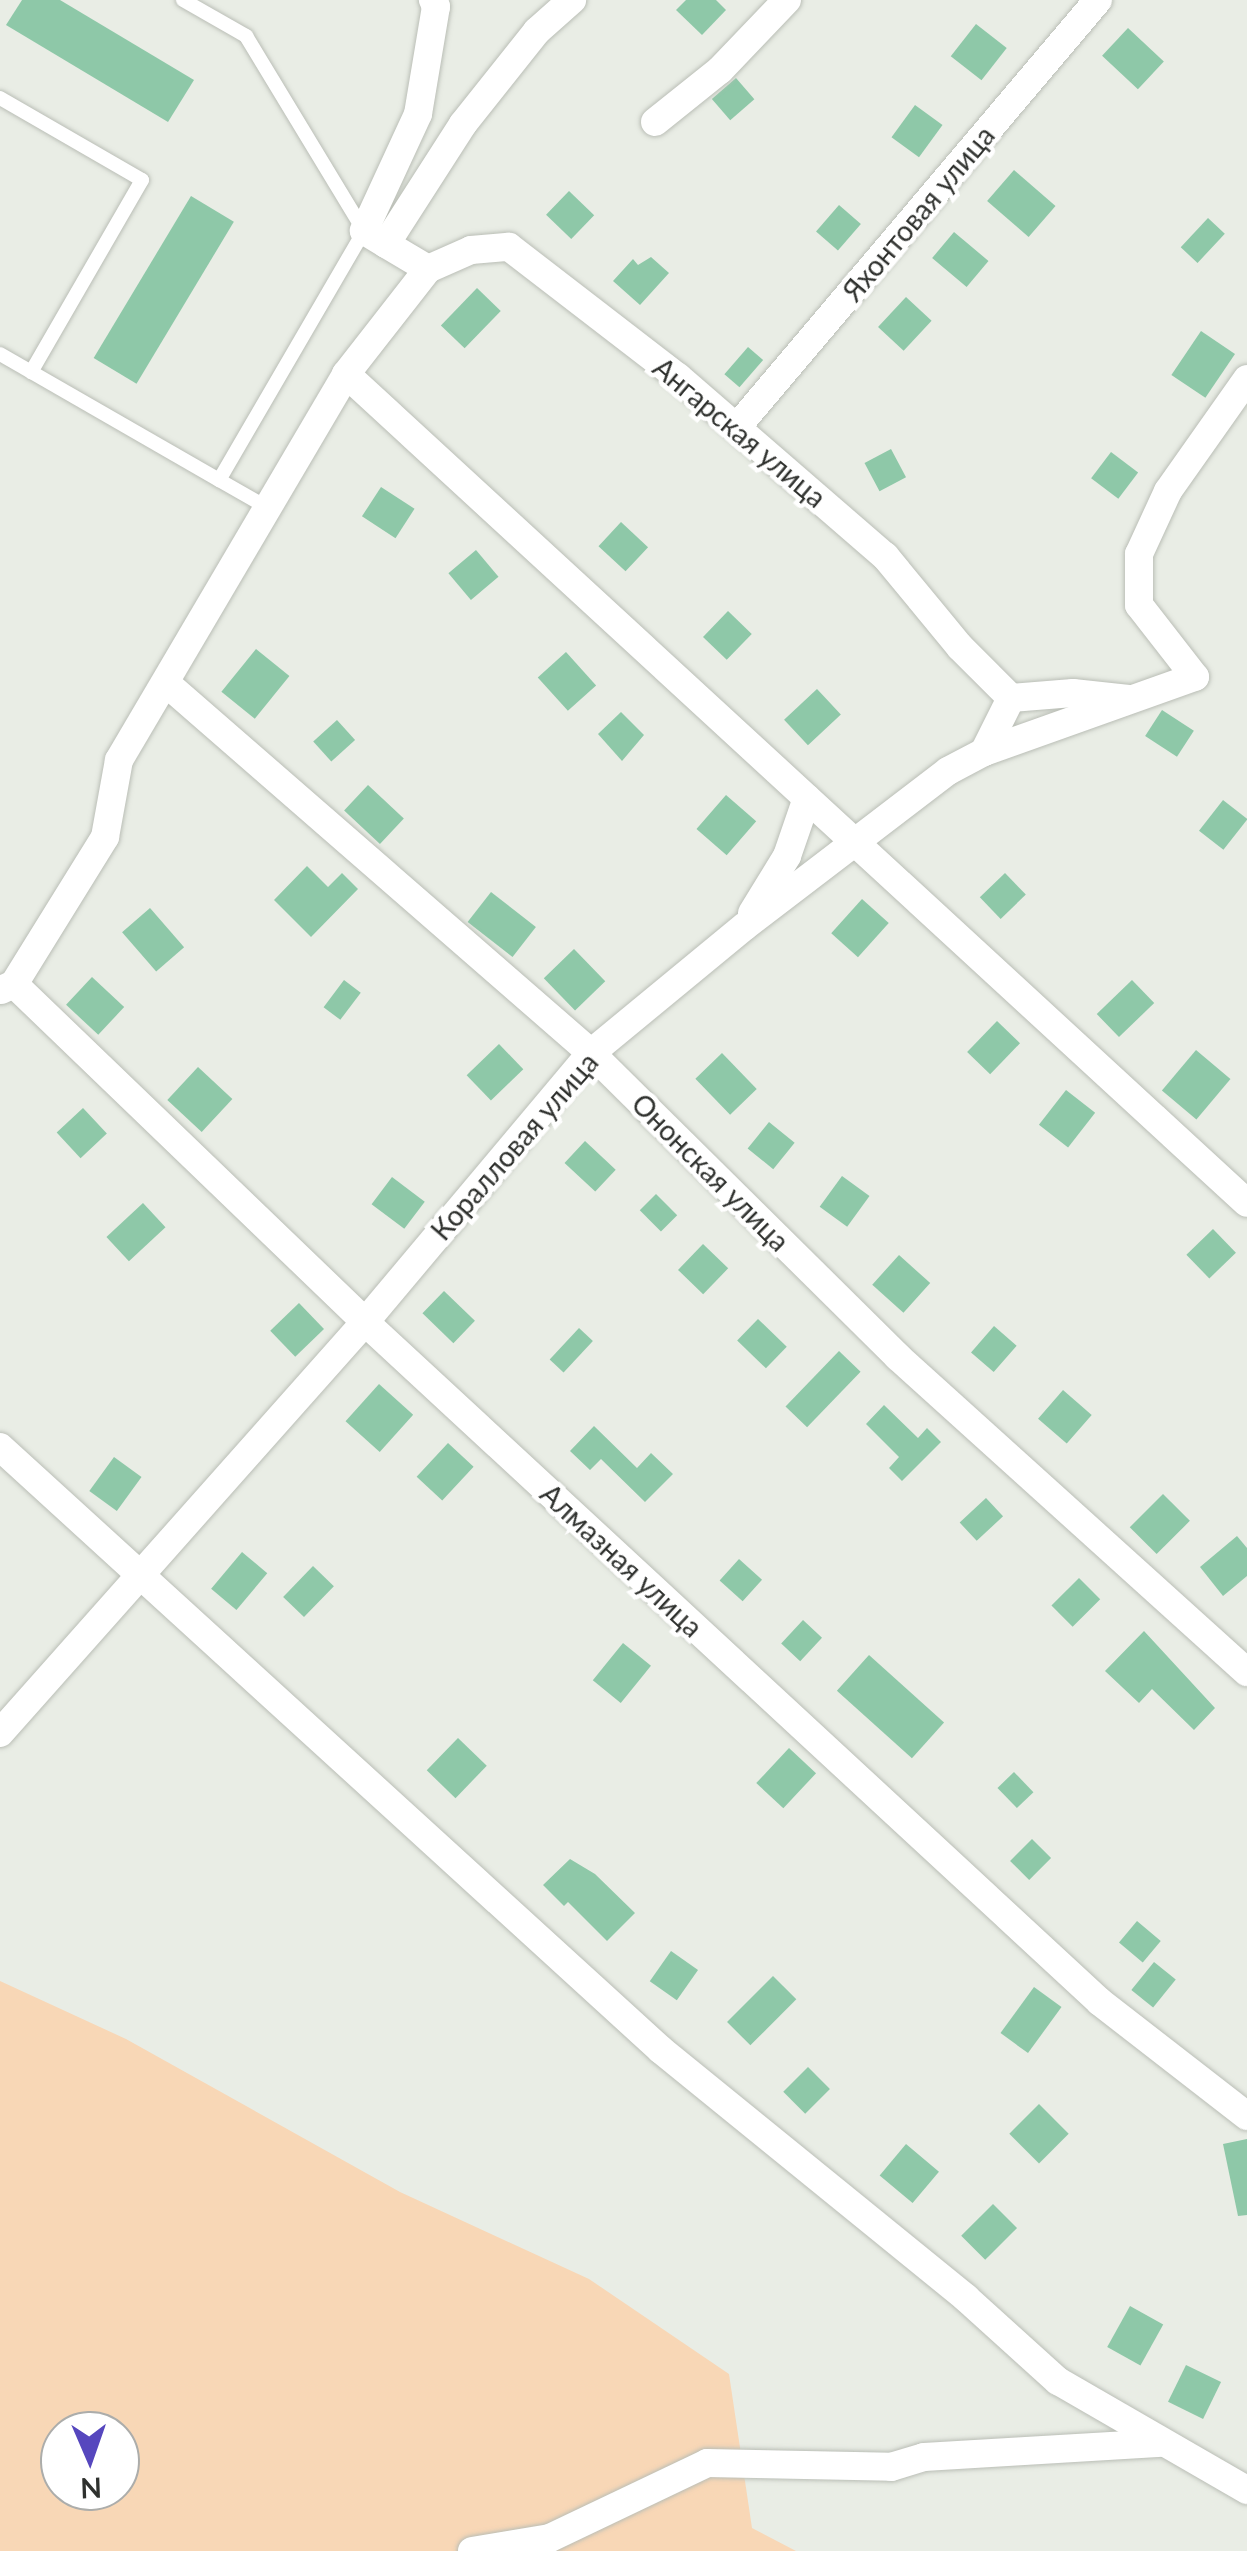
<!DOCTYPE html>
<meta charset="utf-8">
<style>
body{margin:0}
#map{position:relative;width:1247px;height:2551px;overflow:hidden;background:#e9ede5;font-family:Lato,sans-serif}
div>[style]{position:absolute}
.green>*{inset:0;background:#f8d7b6}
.building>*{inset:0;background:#8ec8a8;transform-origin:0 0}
.roads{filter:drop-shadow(0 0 2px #babeb6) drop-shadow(0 0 2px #babeb6)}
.lane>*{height:14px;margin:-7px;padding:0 7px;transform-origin:7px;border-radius:7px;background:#fff}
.street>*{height:28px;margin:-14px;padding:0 14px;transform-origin:14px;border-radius:14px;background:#fff}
span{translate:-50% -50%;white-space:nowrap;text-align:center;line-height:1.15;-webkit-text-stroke:9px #fff;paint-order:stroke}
.street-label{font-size:28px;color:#2f312e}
.north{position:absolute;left:40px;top:2411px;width:100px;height:100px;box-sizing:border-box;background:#fff;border:2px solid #acadab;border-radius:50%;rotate:178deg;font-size:28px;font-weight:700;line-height:40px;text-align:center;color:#2f312e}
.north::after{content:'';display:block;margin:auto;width:35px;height:45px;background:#5647be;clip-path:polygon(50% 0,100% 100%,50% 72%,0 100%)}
</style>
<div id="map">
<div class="green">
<i style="clip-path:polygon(evenodd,0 1981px,126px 2039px,400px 2192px,589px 2279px,729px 2374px,752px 2528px,796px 2551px,0 2551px,0 1981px,60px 2431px,120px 2431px,120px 2491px,60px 2491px,60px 2431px)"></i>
</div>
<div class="building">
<i style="clip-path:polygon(22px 0,60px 0,194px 80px,168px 122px,6px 25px)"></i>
<i style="clip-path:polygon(686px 0,716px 0,726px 10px,702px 35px,676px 10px)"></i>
<i style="left:976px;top:24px;width:39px;height:41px;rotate:38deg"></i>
<i style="left:1128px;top:28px;width:49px;height:38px;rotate:43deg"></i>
<i style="left:736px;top:78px;width:28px;height:32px;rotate:49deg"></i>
<i style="left:915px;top:105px;width:34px;height:40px;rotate:36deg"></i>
<i style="left:1014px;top:170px;width:55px;height:41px;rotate:41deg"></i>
<i style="left:569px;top:191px;width:35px;height:33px;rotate:44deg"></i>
<i style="left:191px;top:196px;width:50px;height:189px;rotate:31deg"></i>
<i style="left:839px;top:205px;width:29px;height:35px;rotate:41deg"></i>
<i style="left:1208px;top:218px;width:23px;height:40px;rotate:43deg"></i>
<i style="left:954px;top:232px;width:45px;height:34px;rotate:40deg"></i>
<i style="clip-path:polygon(651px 257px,669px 273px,640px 305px,613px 281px,633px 259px,638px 265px)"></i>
<i style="left:477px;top:288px;width:33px;height:52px;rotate:44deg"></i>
<i style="left:906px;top:297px;width:35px;height:41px;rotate:43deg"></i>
<i style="left:1201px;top:331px;width:41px;height:53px;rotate:34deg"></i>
<i style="left:748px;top:347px;width:20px;height:36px;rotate:41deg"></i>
<i style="left:891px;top:449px;width:32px;height:30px;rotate:62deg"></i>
<i style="left:1111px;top:452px;width:34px;height:33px;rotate:37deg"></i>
<i style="left:381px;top:487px;width:40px;height:35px;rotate:33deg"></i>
<i style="left:621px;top:522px;width:37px;height:33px;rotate:43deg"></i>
<i style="left:476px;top:550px;width:35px;height:36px;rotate:50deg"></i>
<i style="left:728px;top:611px;width:33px;height:36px;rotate:44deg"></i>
<i style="left:256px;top:649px;width:43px;height:55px;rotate:39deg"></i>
<i style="left:566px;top:652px;width:45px;height:38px;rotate:48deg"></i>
<i style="left:817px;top:689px;width:35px;height:45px;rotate:47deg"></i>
<i style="left:1162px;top:710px;width:38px;height:31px;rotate:33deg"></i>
<i style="clip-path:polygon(621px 712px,644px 735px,622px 761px,598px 734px)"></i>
<i style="left:337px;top:720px;width:27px;height:32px;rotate:48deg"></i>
<i style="left:368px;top:785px;width:49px;height:35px;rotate:43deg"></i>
<i style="left:726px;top:795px;width:40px;height:45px;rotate:41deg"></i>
<i style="left:1223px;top:800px;width:31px;height:39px;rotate:38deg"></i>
<i style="clip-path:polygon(307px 866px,328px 887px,342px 873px,358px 889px,311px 937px,274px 900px)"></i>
<i style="left:1005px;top:873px;width:30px;height:35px;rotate:46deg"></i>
<i style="left:491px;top:892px;width:57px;height:38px;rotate:38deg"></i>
<i style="left:862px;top:899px;width:36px;height:46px;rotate:42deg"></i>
<i style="left:150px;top:908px;width:52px;height:37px;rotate:49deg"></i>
<i style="left:574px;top:949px;width:45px;height:42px;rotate:46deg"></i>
<i style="left:92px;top:977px;width:44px;height:38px;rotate:43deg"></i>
<i style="left:344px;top:980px;width:21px;height:34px;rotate:37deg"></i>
<i style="left:1132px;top:980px;width:32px;height:49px;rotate:46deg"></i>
<i style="left:997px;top:1021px;width:32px;height:43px;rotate:44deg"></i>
<i style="left:499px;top:1044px;width:35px;height:45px;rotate:46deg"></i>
<i style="left:1196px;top:1050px;width:45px;height:53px;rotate:40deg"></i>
<i style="left:722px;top:1053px;width:50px;height:37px;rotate:46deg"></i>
<i style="left:198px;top:1067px;width:47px;height:45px;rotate:43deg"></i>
<i style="left:1066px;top:1090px;width:37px;height:44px;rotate:38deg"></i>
<i style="left:83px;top:1108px;width:35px;height:36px;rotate:47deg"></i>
<i style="left:769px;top:1122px;width:33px;height:34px;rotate:39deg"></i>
<i style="left:585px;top:1141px;width:42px;height:30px;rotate:43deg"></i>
<i style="left:842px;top:1176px;width:34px;height:38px;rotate:36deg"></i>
<i style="left:392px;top:1177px;width:41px;height:34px;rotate:37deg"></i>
<i style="left:656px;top:1194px;width:30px;height:23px;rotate:45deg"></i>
<i style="left:143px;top:1203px;width:33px;height:50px;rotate:47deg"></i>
<i style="left:1213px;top:1229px;width:33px;height:37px;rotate:46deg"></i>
<i style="left:703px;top:1244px;width:35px;height:36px;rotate:44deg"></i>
<i style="left:899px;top:1255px;width:42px;height:40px;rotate:42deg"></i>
<i style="left:444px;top:1291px;width:43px;height:31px;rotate:44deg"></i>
<i style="left:299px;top:1303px;width:36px;height:40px;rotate:46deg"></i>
<i style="left:758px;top:1319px;width:40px;height:30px;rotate:44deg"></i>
<i style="left:994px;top:1326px;width:30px;height:35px;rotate:41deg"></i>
<i style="left:579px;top:1328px;width:19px;height:43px;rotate:43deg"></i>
<i style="left:839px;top:1351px;width:30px;height:77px;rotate:44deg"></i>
<i style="left:379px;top:1384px;width:46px;height:50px;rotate:42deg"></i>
<i style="left:1063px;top:1390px;width:38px;height:38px;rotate:41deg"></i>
<i style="clip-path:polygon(884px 1405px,918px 1438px,927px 1428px,941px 1442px,902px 1481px,889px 1468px,899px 1457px,866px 1424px)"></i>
<i style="clip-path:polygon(594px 1426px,637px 1468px,651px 1453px,673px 1474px,645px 1502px,601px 1459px,590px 1470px,570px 1451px)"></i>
<i style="left:448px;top:1443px;width:35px;height:46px;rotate:43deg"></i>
<i style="left:114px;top:1457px;width:34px;height:42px;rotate:36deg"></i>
<i style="left:1163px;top:1494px;width:38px;height:47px;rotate:45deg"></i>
<i style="left:986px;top:1498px;width:25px;height:36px;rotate:47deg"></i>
<i style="clip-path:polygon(1237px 1536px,1247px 1548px,1247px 1576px,1223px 1596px,1200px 1567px)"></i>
<i style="left:242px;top:1552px;width:33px;height:48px;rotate:40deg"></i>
<i style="left:739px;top:1559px;width:31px;height:29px;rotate:42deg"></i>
<i style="left:313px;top:1566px;width:29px;height:43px;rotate:44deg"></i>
<i style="left:1079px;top:1578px;width:30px;height:39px;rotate:45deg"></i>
<i style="left:803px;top:1620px;width:26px;height:32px;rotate:43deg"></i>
<i style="clip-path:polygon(1144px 1631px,1215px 1708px,1194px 1730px,1152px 1689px,1139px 1703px,1105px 1671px)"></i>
<i style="left:623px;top:1643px;width:36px;height:48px;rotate:39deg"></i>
<i style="left:869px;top:1655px;width:101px;height:48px;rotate:42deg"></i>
<i style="left:458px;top:1738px;width:40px;height:45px;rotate:44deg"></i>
<i style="left:789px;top:1748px;width:37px;height:48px;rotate:43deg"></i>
<i style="left:1014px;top:1772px;width:28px;height:23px;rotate:46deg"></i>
<i style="left:1032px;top:1839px;width:27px;height:31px;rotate:45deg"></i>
<i style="clip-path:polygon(570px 1859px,595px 1874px,635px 1913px,607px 1941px,568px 1902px,564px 1906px,543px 1885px)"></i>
<i style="left:1137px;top:1921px;width:31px;height:28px;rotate:40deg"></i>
<i style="left:671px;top:1951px;width:33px;height:37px;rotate:35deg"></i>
<i style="left:1154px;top:1962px;width:28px;height:36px;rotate:39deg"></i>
<i style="left:773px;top:1976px;width:33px;height:65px;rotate:45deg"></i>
<i style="left:1034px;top:1987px;width:34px;height:57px;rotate:36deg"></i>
<i style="left:808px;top:2067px;width:31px;height:35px;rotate:45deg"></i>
<i style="left:1039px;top:2104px;width:42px;height:42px;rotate:45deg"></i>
<i style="clip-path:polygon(1247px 2139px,1247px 2215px,1238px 2216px,1223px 2144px)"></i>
<i style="left:906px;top:2144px;width:43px;height:41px;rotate:40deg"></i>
<i style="left:993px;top:2204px;width:34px;height:45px;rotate:45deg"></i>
<i style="left:1130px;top:2306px;width:38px;height:47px;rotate:29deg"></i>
<i style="left:1186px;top:2365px;width:39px;height:41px;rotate:26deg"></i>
</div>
<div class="roads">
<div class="lane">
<i style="left:183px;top:0;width:73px;rotate:29.7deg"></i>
<i style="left:246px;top:36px;width:228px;rotate:58.8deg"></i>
<i style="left:364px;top:231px;width:288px;rotate:120.2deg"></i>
<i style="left:219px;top:480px;width:56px;rotate:29.7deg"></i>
<i style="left:0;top:98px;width:164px;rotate:30deg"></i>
<i style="left:142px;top:180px;width:222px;rotate:120deg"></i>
<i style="left:0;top:354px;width:253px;rotate:29.9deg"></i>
</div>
<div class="street">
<i style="left:655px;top:122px;width:83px;rotate:-38.7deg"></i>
<i style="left:720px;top:70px;width:97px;rotate:-46.3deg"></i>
<i style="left:386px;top:244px;width:26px;rotate:-149deg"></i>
<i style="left:364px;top:231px;width:129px;rotate:-65.2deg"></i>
<i style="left:418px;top:114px;width:109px;rotate:-80.5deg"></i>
<i style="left:436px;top:7px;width:8px;rotate:-113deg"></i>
<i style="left:428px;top:269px;width:47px;rotate:-23.8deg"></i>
<i style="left:471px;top:250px;width:38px;rotate:-5deg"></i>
<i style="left:509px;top:247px;width:213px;rotate:37.6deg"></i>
<i style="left:678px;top:377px;width:274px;rotate:40.9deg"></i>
<i style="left:885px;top:556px;width:118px;rotate:50.5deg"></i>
<i style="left:960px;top:647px;width:72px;rotate:45deg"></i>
<i style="left:346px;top:374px;width:1224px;rotate:42.62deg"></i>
<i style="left:737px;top:427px;width:559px;rotate:-49.79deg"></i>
<i style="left:166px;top:683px;width:563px;rotate:41.04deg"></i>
<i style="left:591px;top:1053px;width:432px;rotate:44.7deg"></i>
<i style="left:898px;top:1357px;width:470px;rotate:42.1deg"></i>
<i style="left:1011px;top:698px;width:62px;rotate:-4.6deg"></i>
<i style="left:1073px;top:693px;width:56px;rotate:6.1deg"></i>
<i style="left:984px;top:752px;width:60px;rotate:-63.4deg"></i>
<i style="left:752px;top:913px;width:67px;rotate:-58.4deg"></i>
<i style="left:787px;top:856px;width:61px;rotate:-71deg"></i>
<i style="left:14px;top:984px;width:487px;rotate:43.9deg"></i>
<i style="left:365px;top:1322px;width:1001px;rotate:42.77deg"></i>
<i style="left:1100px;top:2002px;width:186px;rotate:37.8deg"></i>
<i style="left:1px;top:990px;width:14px;rotate:-25deg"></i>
<i style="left:14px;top:984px;width:173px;rotate:-58.2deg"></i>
<i style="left:105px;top:837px;width:78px;rotate:-79.7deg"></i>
<i style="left:119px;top:760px;width:448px;rotate:-59.5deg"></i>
<i style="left:346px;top:374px;width:133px;rotate:-52deg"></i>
<i style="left:428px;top:269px;width:49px;rotate:-149.2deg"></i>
<i style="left:386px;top:244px;width:143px;rotate:-57.3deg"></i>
<i style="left:463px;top:124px;width:119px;rotate:-51.5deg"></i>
<i style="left:537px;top:31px;width:47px;rotate:-41.5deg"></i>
<i style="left:0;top:1447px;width:895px;rotate:42.37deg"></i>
<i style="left:661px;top:2050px;width:393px;rotate:39.1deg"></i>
<i style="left:966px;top:2298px;width:124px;rotate:42.1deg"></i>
<i style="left:1058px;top:2381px;width:218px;rotate:30deg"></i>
<i style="left:0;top:1733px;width:550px;rotate:-48.39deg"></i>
<i style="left:365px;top:1322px;width:351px;rotate:-50deg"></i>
<i style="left:591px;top:1053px;width:198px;rotate:-39.5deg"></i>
<i style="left:744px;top:927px;width:257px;rotate:-37.4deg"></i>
<i style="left:948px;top:771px;width:41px;rotate:-27.8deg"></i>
<i style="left:984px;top:752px;width:224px;rotate:-19.6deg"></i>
<i style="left:1195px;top:677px;width:91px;rotate:-127.9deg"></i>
<i style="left:1139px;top:605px;width:51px;rotate:-90deg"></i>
<i style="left:1139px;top:554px;width:69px;rotate:-65.3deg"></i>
<i style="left:1168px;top:491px;width:137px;rotate:-54.8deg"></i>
<i style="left:472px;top:2551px;width:79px;rotate:-9.5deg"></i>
<i style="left:550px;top:2538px;width:174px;rotate:-25.5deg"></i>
<i style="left:707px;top:2463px;width:184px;rotate:1.2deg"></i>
<i style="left:891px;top:2467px;width:34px;rotate:-17deg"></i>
<i style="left:924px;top:2457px;width:238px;rotate:-3.4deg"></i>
</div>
</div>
<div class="street-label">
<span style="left:918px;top:213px;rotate:-50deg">Яхонтовая улица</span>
<span style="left:740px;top:432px;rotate:40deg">Ангарская улица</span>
<span style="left:514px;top:1146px;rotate:-49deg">Коралловая улица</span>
<span style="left:711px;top:1172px;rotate:45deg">Ононская улица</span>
<span style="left:622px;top:1560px;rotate:43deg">Алмазная улица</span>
</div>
<div class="north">N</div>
</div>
